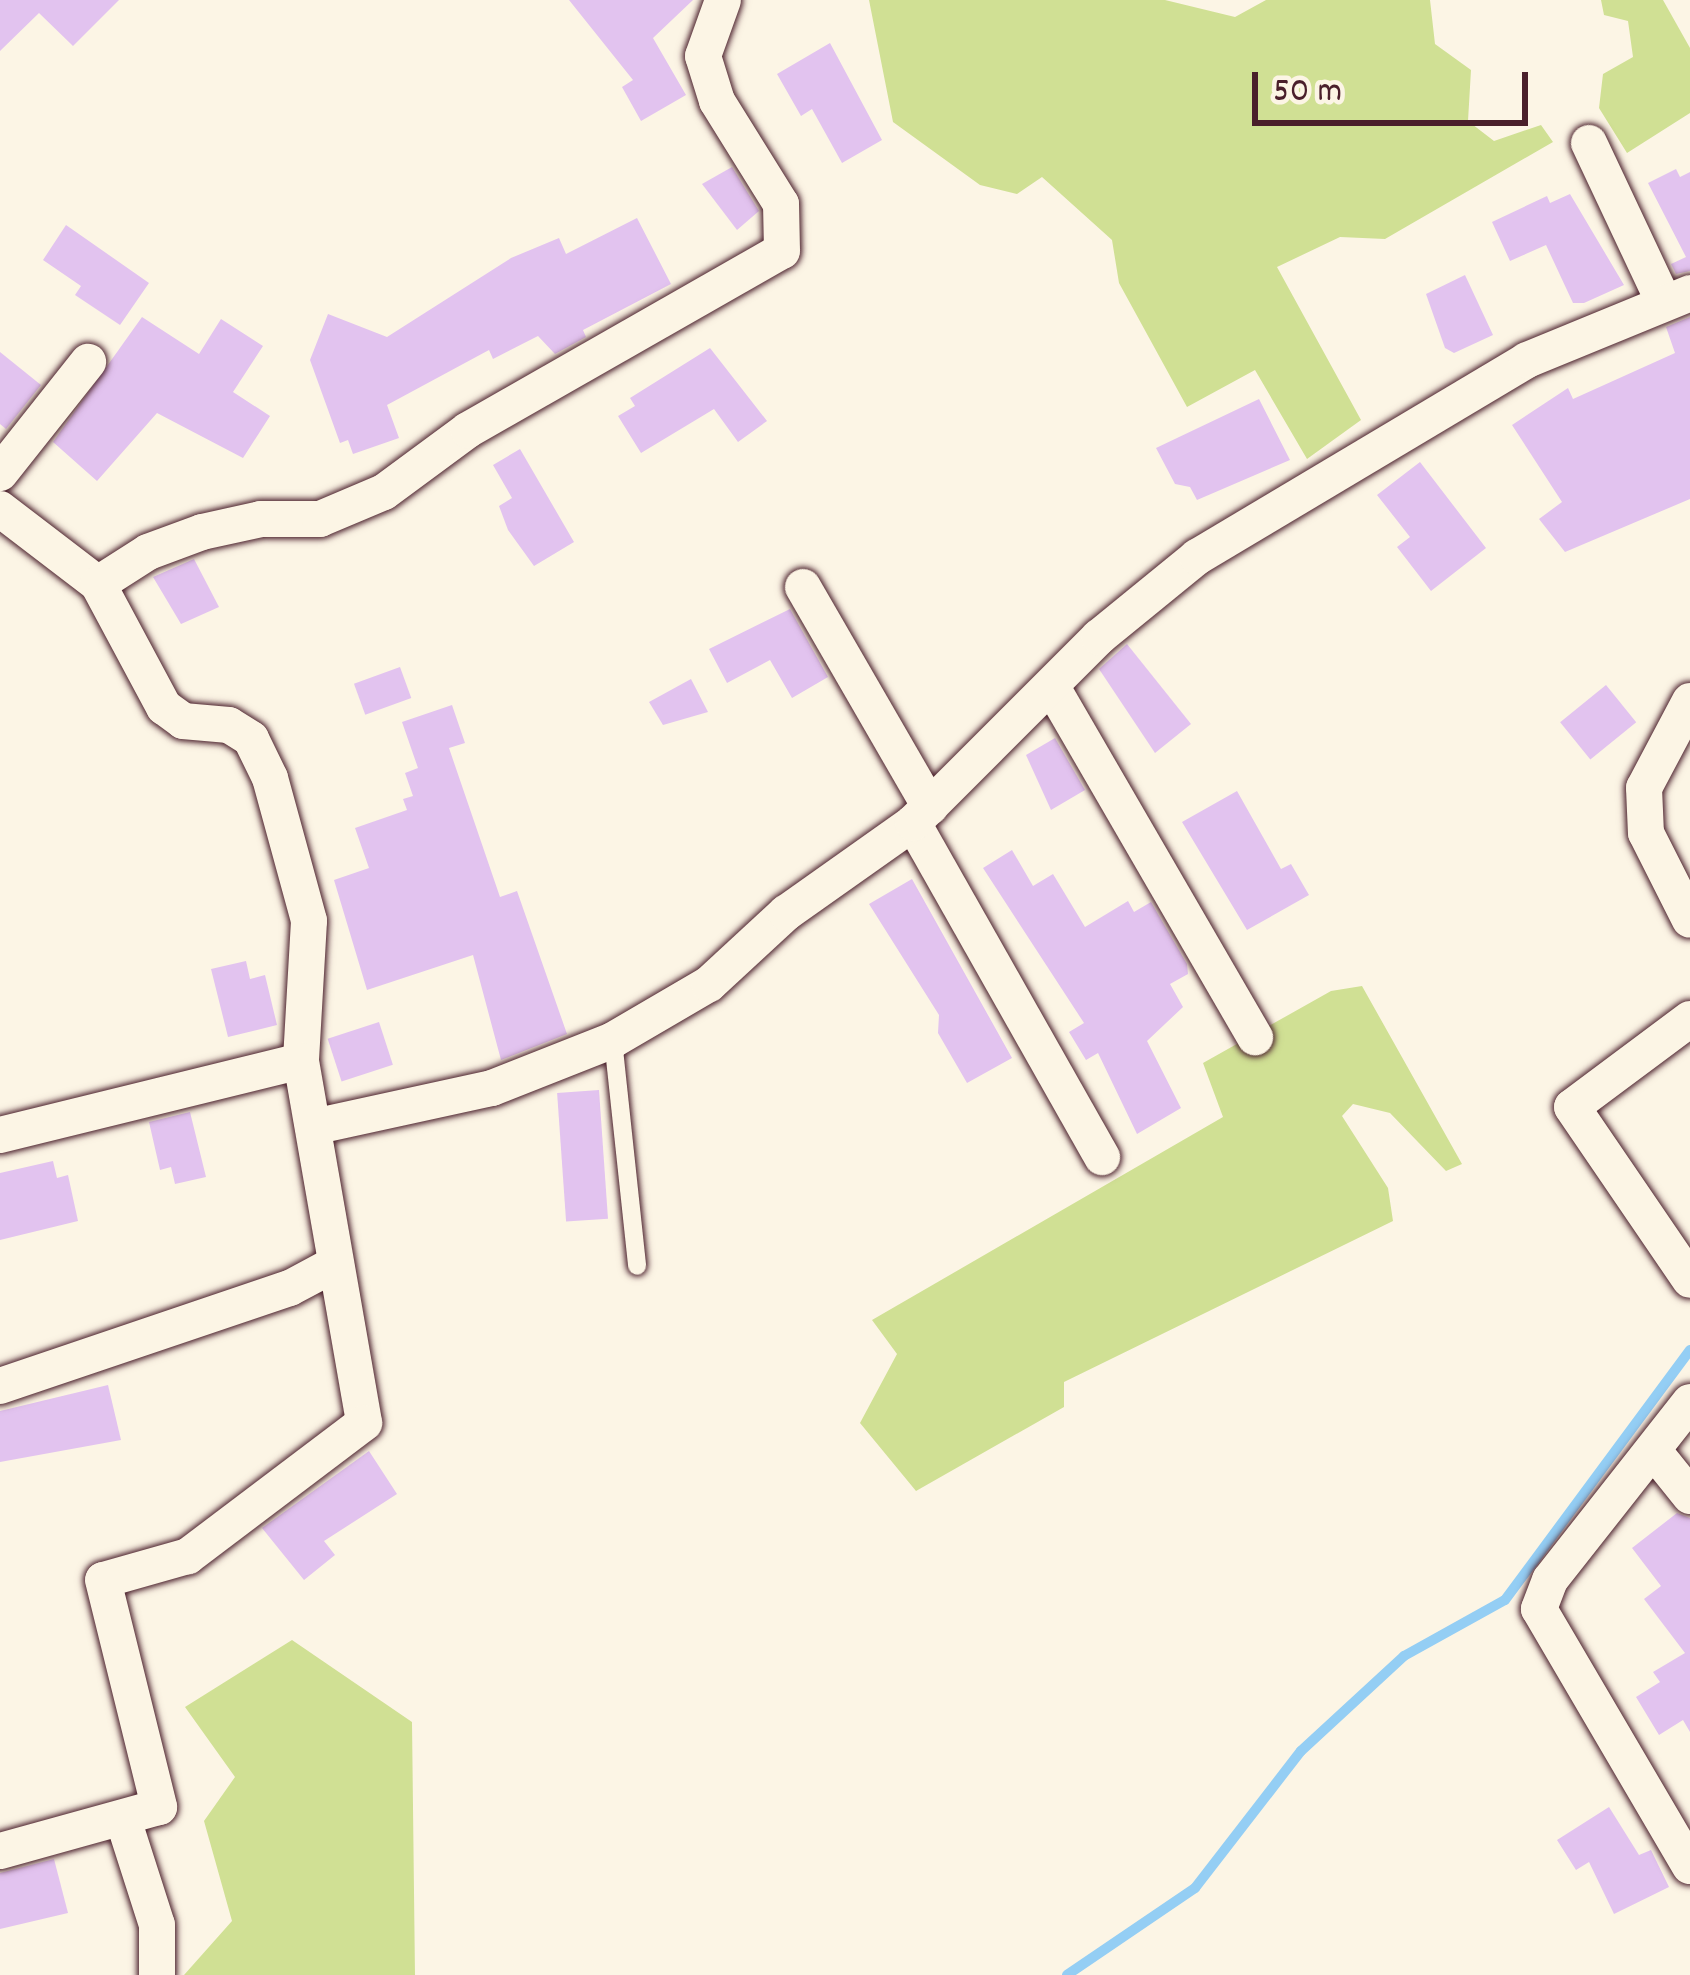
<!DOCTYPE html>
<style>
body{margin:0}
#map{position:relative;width:1690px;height:1975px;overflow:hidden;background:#fcf5e5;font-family:Dekko,sans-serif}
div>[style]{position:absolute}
.green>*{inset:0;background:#d0e094}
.stream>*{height:10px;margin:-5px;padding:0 5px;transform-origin:5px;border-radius:5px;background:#94cef4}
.building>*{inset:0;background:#e2c3ef;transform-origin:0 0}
.roads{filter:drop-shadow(0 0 3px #4a1f2b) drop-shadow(0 0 3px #4a1f2b)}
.service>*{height:18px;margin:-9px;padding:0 9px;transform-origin:9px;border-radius:9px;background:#fcf5e5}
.minor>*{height:36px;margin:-18px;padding:0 18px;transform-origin:18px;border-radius:18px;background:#fcf5e5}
span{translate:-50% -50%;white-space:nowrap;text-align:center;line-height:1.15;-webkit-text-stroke:9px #fcf5e5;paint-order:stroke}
.scale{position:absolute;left:1252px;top:72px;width:276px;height:54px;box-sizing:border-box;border:6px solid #4a1f2b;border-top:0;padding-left:15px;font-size:36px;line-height:42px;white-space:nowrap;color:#4a1f2b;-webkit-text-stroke:9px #fcf5e5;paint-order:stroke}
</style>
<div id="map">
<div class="green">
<i style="clip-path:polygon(869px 0,1165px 0,1235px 17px,1266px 0,1430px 0,1435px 44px,1471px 70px,1468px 121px,1494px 141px,1541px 125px,1553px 142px,1385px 239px,1340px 237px,1277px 267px,1361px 420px,1307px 459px,1255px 370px,1187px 407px,1119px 283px,1112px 240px,1042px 177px,1017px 194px,980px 185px,893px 122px)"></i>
<i style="clip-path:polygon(1601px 0,1663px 0,1690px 48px,1690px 113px,1627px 153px,1599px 108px,1603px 74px,1633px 57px,1628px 21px,1604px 15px)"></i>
<i style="clip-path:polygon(1362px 986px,1462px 1164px,1446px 1171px,1390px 1113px,1353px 1104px,1342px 1116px,1388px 1188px,1393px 1221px,1064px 1382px,1064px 1407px,916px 1491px,860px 1423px,897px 1354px,872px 1320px,1223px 1117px,1203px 1063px,1331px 991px)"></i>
<i style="clip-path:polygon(292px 1640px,412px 1722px,415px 1975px,184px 1975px,232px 1921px,204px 1821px,235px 1777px,185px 1707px)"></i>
</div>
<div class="stream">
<i style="left:1067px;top:1975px;width:155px;rotate:-34.2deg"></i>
<i style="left:1195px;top:1888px;width:173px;rotate:-52.3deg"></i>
<i style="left:1301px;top:1751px;width:140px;rotate:-42.7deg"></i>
<i style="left:1404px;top:1656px;width:115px;rotate:-29deg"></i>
<i style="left:1505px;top:1600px;width:311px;rotate:-53.5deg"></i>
</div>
<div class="building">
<i style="clip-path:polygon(0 0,119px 0,73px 46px,39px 13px,0 51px)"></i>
<i style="clip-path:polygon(569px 0,693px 0,653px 38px,686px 95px,641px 121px,622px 87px,633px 80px)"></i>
<i style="clip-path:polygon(830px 43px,882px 140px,842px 163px,812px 109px,801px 116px,777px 74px)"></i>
<i style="clip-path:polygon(732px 167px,759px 211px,737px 230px,702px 184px)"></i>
<i style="clip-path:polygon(1676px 169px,1680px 177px,1690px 172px,1690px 271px,1676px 274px,1671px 264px,1686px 257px,1648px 183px)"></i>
<i style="clip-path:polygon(1570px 194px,1624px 285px,1584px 303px,1573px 303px,1546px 245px,1510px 261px,1492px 222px,1547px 196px,1550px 203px)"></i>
<i style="clip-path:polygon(637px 218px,671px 284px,583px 330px,586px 337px,555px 354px,538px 336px,493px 359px,489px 350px,387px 405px,399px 438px,353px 454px,348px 440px,340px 443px,310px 360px,328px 314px,387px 337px,511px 258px,559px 238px,566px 254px)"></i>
<i style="clip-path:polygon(66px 225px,149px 283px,120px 325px,75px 295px,81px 286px,43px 260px)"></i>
<i style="clip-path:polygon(1465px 275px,1493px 335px,1454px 353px,1445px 348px,1426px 294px)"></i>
<i style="clip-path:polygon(142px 317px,199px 354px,221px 319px,263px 346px,233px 392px,270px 416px,243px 458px,157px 413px,97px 481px,53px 442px)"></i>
<i style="clip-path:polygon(1690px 317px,1690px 499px,1565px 552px,1539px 519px,1562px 502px,1512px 425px,1568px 388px,1573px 399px,1675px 353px,1666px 327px)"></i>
<i style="clip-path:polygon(710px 348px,767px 421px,738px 442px,714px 409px,641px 453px,618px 416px,635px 406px,630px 398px)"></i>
<i style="clip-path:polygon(0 352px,41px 385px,6px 429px,0 424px)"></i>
<i style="clip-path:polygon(1259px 399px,1290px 460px,1197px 500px,1190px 487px,1175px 484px,1156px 448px)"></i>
<i style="clip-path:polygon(520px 449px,574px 542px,534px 566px,508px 530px,499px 506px,512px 498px,493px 465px)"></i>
<i style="clip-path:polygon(1420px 462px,1486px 548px,1431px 591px,1397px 547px,1410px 537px,1377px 495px)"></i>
<i style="clip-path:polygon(194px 559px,219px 607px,181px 624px,153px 577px)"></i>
<i style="clip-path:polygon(790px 609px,828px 677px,792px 698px,770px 660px,727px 683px,709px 649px)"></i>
<i style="clip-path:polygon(1127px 644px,1191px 724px,1155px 753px,1099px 669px)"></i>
<i style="left:400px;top:667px;width:33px;height:49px;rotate:70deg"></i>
<i style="clip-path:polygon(691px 679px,708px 712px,663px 725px,649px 702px)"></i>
<i style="left:1606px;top:685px;width:48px;height:59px;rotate:51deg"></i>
<i style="clip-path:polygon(452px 705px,465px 743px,449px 748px,500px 897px,517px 891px,567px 1034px,501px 1060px,473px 955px,367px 990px,334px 880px,369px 868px,355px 828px,407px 810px,403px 799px,413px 796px,405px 773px,418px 768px,402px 722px)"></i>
<i style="clip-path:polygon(1055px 738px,1085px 790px,1051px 810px,1026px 755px)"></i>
<i style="clip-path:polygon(1237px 791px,1281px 869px,1291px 864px,1309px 895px,1247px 930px,1182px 822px)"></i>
<i style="clip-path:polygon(1012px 850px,1033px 886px,1053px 874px,1085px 927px,1128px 901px,1134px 912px,1151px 902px,1187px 964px,1188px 974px,1170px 984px,1183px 1007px,1147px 1041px,1181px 1108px,1137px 1134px,1098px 1053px,1086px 1060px,1069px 1032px,1084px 1023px,983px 868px)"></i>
<i style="clip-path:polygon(912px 879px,1012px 1058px,967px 1083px,938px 1033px,939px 1015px,869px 904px)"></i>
<i style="clip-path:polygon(246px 961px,250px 979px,265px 975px,277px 1025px,228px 1037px,211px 969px)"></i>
<i style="left:379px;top:1022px;width:45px;height:54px;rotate:72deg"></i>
<i style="left:599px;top:1090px;width:129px;height:42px;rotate:86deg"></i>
<i style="clip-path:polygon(190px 1112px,206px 1177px,175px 1184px,171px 1167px,160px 1170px,149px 1122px)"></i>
<i style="clip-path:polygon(53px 1161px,57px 1178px,68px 1175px,78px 1221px,0 1240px,0 1173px)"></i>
<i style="clip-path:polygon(108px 1385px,121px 1440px,0 1462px,0 1411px)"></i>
<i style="clip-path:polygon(369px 1451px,397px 1494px,324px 1541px,335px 1555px,304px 1580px,262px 1528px)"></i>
<i style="clip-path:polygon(1677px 1513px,1690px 1518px,1690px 1732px,1683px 1720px,1659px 1735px,1636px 1697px,1660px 1682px,1653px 1672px,1685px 1653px,1644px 1599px,1661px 1586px,1632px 1548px)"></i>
<i style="clip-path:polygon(1609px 1807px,1639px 1855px,1651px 1850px,1669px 1887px,1614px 1914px,1589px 1862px,1576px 1870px,1557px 1840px)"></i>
<i style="clip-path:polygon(54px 1859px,68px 1913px,0 1929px,0 1873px)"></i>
</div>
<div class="roads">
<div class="service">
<i style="left:613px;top:1040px;width:227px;rotate:83.9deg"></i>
</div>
<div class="minor">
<i style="left:1589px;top:143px;width:174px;rotate:64.8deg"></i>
<i style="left:0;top:473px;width:142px;rotate:-51.6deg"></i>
<i style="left:0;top:509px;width:123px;rotate:37.4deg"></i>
<i style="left:98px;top:584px;width:140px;rotate:61.8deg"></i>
<i style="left:164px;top:707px;width:24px;rotate:36deg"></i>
<i style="left:183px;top:721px;width:46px;rotate:5deg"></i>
<i style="left:229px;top:725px;width:26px;rotate:32deg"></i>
<i style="left:251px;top:739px;width:43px;rotate:64deg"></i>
<i style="left:270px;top:778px;width:148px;rotate:74.7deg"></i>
<i style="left:309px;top:921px;width:140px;rotate:93.3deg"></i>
<i style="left:301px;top:1061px;width:367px;rotate:80.1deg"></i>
<i style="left:364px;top:1423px;width:221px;rotate:142.9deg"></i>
<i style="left:188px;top:1556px;width:88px;rotate:164.2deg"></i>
<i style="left:103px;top:1580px;width:234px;rotate:76.1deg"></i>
<i style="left:159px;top:1807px;width:165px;rotate:164.5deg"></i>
<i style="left:98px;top:584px;width:59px;rotate:-32.6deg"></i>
<i style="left:148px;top:552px;width:58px;rotate:-20.3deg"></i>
<i style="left:202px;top:532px;width:60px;rotate:-12.4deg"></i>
<i style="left:261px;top:519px;width:59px"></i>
<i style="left:320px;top:519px;width:69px;rotate:-22.9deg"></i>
<i style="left:384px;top:492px;width:104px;rotate:-36.4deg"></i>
<i style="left:468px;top:430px;width:361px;rotate:-29.7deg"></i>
<i style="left:782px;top:251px;width:47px;rotate:-91.2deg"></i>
<i style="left:781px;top:204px;width:121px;rotate:-121.9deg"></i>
<i style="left:717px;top:101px;width:47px;rotate:-107.3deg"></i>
<i style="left:703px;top:56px;width:59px;rotate:-70.3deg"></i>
<i style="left:803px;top:587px;width:254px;rotate:60deg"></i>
<i style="left:1052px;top:687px;width:405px;rotate:59.9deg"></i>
<i style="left:1690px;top:701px;width:98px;rotate:117.9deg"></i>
<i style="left:1644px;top:788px;width:45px;rotate:87.5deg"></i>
<i style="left:1646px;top:833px;width:97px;rotate:63.2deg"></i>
<i style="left:913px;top:823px;width:384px;rotate:60.5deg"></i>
<i style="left:1690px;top:1019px;width:147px;rotate:143.3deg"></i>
<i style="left:1572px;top:1107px;width:209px;rotate:55.7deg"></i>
<i style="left:313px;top:1127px;width:183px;rotate:-12.3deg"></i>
<i style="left:492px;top:1088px;width:130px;rotate:-21.6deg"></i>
<i style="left:613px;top:1040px;width:111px;rotate:-30.3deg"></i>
<i style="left:709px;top:984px;width:105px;rotate:-42.7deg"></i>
<i style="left:786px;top:913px;width:156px;rotate:-35.3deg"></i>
<i style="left:913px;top:823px;width:263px;rotate:-45deg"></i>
<i style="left:1099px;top:637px;width:127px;rotate:-39.2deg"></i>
<i style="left:1197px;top:557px;width:384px;rotate:-30.8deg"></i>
<i style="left:1527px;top:360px;width:176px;rotate:-22.3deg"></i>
<i style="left:0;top:1135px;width:310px;rotate:-13.8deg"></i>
<i style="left:0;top:1386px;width:306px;rotate:-18.7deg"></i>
<i style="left:290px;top:1288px;width:47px;rotate:-28.2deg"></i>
<i style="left:1690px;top:1402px;width:226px;rotate:128.2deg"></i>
<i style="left:1550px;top:1580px;width:31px;rotate:111deg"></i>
<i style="left:1539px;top:1609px;width:298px;rotate:59.6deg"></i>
<i style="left:1653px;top:1450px;width:59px;rotate:51.2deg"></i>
<i style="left:123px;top:1819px;width:111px;rotate:72.2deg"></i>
<i style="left:157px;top:1925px;width:50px;rotate:90deg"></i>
</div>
</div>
<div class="scale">50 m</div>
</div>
